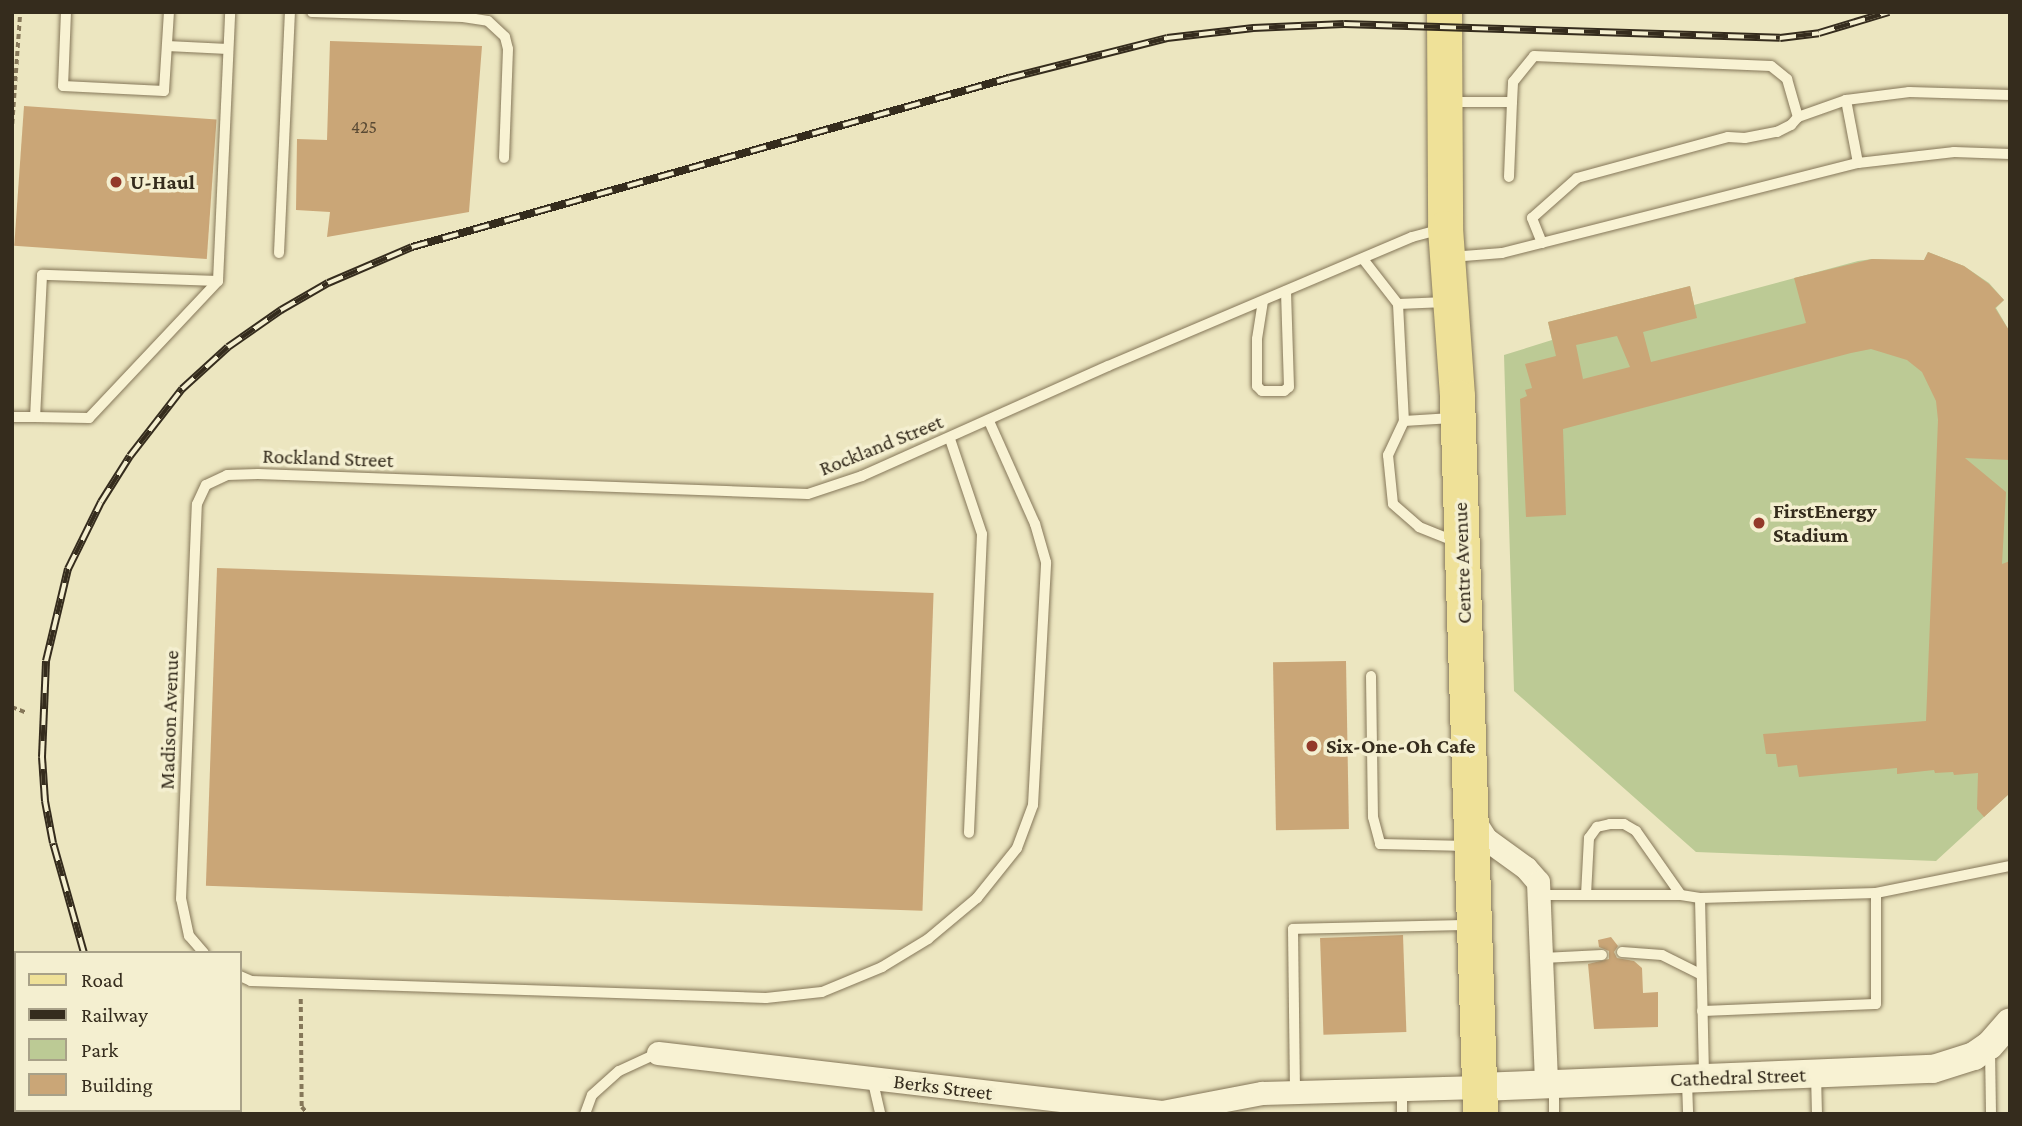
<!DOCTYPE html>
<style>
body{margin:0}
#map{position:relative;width:2022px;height:1126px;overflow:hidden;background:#ece6c0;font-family:"Crimson Pro",serif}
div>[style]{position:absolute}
.green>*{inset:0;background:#bcca95}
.building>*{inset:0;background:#caa677;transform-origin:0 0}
.path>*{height:3.5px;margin-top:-1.75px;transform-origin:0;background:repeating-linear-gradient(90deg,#857759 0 5px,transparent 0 8.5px)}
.roads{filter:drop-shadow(0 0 2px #857759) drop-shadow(0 0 2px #857759)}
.service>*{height:10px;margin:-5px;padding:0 5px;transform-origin:5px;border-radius:5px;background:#f8f2d3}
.minor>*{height:23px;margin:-11.5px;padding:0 11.5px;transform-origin:11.5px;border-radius:11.5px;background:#f8f2d3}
.tertiary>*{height:28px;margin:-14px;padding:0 14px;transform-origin:14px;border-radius:14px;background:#f8f2d3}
.primary>*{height:35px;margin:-17.5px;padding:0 17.5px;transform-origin:17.5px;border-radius:17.5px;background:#efe198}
.rail>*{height:8px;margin-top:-4px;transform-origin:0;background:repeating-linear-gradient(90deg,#f4efd0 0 16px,#352c1d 0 32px);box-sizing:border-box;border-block:2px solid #352c1d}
.dots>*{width:19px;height:19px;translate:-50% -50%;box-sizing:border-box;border:4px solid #f4efd0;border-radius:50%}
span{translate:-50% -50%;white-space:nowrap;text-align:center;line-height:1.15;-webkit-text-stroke:7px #f4efd0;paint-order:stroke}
.number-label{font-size:18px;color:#5a4a34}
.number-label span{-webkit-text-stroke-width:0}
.poi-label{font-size:21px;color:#352c1d;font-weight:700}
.left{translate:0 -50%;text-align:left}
.street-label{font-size:21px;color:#352c1d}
.frame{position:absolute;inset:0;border:14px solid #352c1d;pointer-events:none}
.legend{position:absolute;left:14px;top:951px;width:228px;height:161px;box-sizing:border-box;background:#f4efd0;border:2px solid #a8a188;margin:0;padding:9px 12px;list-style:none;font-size:21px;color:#352c1d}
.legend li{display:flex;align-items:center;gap:14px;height:35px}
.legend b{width:35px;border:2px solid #a8a188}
</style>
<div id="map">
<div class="green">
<i style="clip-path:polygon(1928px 252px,1964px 266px,1989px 283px,2004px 300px,1996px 308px,2010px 332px,2010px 793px,1936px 861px,1696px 852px,1514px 691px,1504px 355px,1552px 340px,1548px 322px,1690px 286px,1694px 305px,1858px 261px,1872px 259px,1923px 262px)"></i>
</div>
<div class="building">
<i style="clip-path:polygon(330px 41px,482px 46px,469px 212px,327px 237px,330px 212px,296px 210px,297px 139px,327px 140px)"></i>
<i style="left:24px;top:106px;width:193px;height:140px;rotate:4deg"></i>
<i style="clip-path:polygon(evenodd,1928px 252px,1964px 266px,1989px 284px,2004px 300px,1995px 308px,2010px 332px,2010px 460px,1965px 458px,2006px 492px,2002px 564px,2010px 561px,2010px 793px,1984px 817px,1977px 809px,1978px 773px,1954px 775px,1953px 772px,1935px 773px,1934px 770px,1897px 774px,1897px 768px,1799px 777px,1797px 765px,1778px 767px,1776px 754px,1766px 754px,1763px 734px,1926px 721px,1938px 420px,1936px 401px,1922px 372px,1907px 360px,1871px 349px,1851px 353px,1563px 429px,1566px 515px,1526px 517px,1520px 399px,1527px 396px,1525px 390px,1532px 388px,1525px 364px,1556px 356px,1548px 322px,1690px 286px,1697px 318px,1643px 332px,1651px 362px,1806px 323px,1794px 278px,1872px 259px,1924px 260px,1928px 252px,1617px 336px,1630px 367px,1583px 379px,1576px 345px,1617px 336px)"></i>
<i style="left:217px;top:568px;width:717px;height:318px;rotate:2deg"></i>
<i style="left:1346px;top:661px;width:168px;height:73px;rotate:89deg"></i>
<i style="left:1403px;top:935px;width:97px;height:83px;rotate:88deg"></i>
<i style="clip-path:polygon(1611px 937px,1618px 946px,1614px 952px,1617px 958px,1634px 961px,1642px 968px,1643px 993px,1658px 992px,1658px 1027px,1594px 1029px,1588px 964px,1609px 959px,1609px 951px,1599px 947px,1598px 940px)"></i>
</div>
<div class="path">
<i style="left:12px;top:124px;width:112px;rotate:-85.9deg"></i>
<i style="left:12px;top:707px;width:16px;rotate:22deg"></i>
<i style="left:301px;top:999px;width:108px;rotate:89.5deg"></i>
<i style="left:302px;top:1107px;width:9px;rotate:49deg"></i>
<i style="left:224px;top:1110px;width:4px;rotate:63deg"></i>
</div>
<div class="roads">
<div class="service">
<i style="left:66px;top:12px;width:74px;rotate:92.3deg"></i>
<i style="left:63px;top:86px;width:101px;rotate:2.8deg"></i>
<i style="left:164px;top:91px;width:79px;rotate:-86.4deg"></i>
<i style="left:312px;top:12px;width:151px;rotate:1.9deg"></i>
<i style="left:463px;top:17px;width:25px;rotate:9deg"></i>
<i style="left:488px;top:21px;width:23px;rotate:43deg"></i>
<i style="left:505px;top:37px;width:12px;rotate:76deg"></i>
<i style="left:508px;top:49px;width:109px;rotate:92.1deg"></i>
<i style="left:167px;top:46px;width:61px;rotate:2.8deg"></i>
<i style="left:1846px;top:100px;width:64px;rotate:79.2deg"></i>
<i style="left:1450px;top:102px;width:62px"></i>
<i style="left:1512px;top:102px;width:75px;rotate:92.3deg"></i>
<i style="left:1512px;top:102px;width:20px;rotate:-87deg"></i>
<i style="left:1513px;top:82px;width:33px;rotate:-51deg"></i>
<i style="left:1534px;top:56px;width:237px;rotate:2.4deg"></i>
<i style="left:1771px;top:66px;width:21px;rotate:39deg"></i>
<i style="left:1787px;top:79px;width:40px;rotate:74deg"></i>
<i style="left:1542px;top:243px;width:27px;rotate:-112deg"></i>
<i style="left:1532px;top:218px;width:60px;rotate:-41.6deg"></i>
<i style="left:1577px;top:178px;width:156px;rotate:-15.2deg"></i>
<i style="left:1728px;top:137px;width:17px;rotate:3deg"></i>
<i style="left:1745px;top:138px;width:33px;rotate:-11deg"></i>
<i style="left:1777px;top:132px;width:16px;rotate:-27deg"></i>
<i style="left:1791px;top:125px;width:11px;rotate:-49deg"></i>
<i style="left:1798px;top:117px;width:51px;rotate:-19.5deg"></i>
<i style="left:1846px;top:100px;width:64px;rotate:-7.2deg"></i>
<i style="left:1909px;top:92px;width:101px;rotate:1.7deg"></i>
<i style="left:279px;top:253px;width:241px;rotate:-87.4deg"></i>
<i style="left:1451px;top:257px;width:51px;rotate:-4.5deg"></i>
<i style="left:1502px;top:253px;width:367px;rotate:-14.2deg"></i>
<i style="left:1858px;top:163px;width:97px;rotate:-6.5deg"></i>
<i style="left:1954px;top:152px;width:56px;rotate:2deg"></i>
<i style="left:1363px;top:259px;width:57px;rotate:52.1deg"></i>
<i style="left:1398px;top:304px;width:48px;rotate:-2.4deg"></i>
<i style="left:218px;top:281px;width:269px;rotate:-87.4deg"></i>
<i style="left:1263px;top:301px;width:38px;rotate:99deg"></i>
<i style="left:1257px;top:339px;width:47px;rotate:90deg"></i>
<i style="left:1257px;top:386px;width:7px;rotate:45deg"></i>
<i style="left:1262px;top:391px;width:22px"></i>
<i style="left:1284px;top:391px;width:6px;rotate:-39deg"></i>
<i style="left:1289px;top:387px;width:96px;rotate:-91.8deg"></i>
<i style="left:1398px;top:304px;width:117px;rotate:87.1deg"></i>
<i style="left:1404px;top:421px;width:48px;rotate:-3.6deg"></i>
<i style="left:12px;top:417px;width:23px"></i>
<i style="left:35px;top:417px;width:54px;rotate:1.1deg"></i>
<i style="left:89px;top:418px;width:188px;rotate:-46.7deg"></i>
<i style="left:218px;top:281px;width:176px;rotate:-178deg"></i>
<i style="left:42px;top:275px;width:142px;rotate:92.8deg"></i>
<i style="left:1404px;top:421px;width:38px;rotate:115deg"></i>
<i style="left:1388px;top:455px;width:49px;rotate:84.2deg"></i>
<i style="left:1393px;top:504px;width:35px;rotate:41deg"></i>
<i style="left:1419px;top:527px;width:40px;rotate:22deg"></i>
<i style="left:950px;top:439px;width:100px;rotate:71.4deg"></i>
<i style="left:982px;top:534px;width:299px;rotate:92.5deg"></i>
<i style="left:1371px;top:676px;width:141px;rotate:89.2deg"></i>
<i style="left:1373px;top:817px;width:28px;rotate:75deg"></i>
<i style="left:1380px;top:844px;width:88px;rotate:1.3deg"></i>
<i style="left:1540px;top:895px;width:141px"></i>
<i style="left:1681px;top:895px;width:19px;rotate:9deg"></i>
<i style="left:1700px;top:898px;width:180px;rotate:88.7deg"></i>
<i style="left:1586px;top:895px;width:57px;rotate:-87deg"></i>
<i style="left:1589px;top:838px;width:14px;rotate:-54deg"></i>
<i style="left:1597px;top:827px;width:13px;rotate:-13deg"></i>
<i style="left:1610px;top:824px;width:14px"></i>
<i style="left:1624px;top:824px;width:14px;rotate:30deg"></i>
<i style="left:1636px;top:831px;width:78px;rotate:54.9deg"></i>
<i style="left:1700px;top:898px;width:176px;rotate:-1.6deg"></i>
<i style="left:1876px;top:893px;width:137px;rotate:-11.4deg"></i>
<i style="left:1622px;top:952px;width:40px;rotate:4.3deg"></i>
<i style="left:1662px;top:955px;width:42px;rotate:26.6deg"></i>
<i style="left:204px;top:953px;width:23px;rotate:-131deg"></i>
<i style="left:189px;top:936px;width:38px;rotate:-102deg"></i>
<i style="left:181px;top:899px;width:395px;rotate:-87.7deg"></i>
<i style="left:197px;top:504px;width:21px;rotate:-65deg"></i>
<i style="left:206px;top:485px;width:23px;rotate:-25deg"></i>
<i style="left:227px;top:475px;width:31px;rotate:-2deg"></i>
<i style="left:258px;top:474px;width:550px;rotate:2.08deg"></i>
<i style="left:808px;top:494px;width:57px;rotate:-18.4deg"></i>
<i style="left:862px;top:476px;width:269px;rotate:-24.1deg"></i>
<i style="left:1108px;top:366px;width:330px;rotate:-23deg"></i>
<i style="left:1412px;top:237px;width:28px;rotate:-15deg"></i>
<i style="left:1543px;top:958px;width:59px;rotate:-2.9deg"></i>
<i style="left:240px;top:976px;width:12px;rotate:24deg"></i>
<i style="left:251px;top:981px;width:515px;rotate:1.89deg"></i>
<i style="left:766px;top:998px;width:56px;rotate:-6.1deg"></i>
<i style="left:822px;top:992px;width:65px;rotate:-22.6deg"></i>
<i style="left:882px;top:967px;width:54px;rotate:-31.3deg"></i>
<i style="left:928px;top:939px;width:64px;rotate:-39.9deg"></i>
<i style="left:977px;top:898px;width:64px;rotate:-51.3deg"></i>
<i style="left:1017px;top:848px;width:46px;rotate:-69.6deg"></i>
<i style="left:1033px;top:805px;width:243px;rotate:-86.9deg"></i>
<i style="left:1046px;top:562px;width:40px;rotate:-106deg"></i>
<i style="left:1035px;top:524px;width:113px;rotate:-114.1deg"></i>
<i style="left:1702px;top:1011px;width:174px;rotate:-2.3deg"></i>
<i style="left:1876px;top:1004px;width:111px;rotate:-90deg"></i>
<i style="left:1990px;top:1049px;width:65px;rotate:89.1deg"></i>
<i style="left:1816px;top:1074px;width:40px;rotate:88.6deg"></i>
<i style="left:872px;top:1078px;width:37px;rotate:77deg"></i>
<i style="left:1687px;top:1082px;width:32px;rotate:88deg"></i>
<i style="left:1554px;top:1087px;width:27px;rotate:90deg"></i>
<i style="left:1402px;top:1089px;width:25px;rotate:90deg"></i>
<i style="left:1295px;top:1092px;width:163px;rotate:-90.7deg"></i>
<i style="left:1293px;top:929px;width:177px;rotate:-1.3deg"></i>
<i style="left:585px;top:1114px;width:20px;rotate:-70deg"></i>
<i style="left:592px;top:1095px;width:36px;rotate:-42deg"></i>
<i style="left:619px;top:1071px;width:43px;rotate:-24.8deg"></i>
</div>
<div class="minor">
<i style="left:1471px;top:816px;width:27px;rotate:57deg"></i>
<i style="left:1486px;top:839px;width:49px;rotate:35.9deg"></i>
<i style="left:1526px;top:868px;width:18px;rotate:49deg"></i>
<i style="left:1538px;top:882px;width:202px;rotate:87.7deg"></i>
<i style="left:658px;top:1053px;width:507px;rotate:6.68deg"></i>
<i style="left:1162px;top:1112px;width:102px;rotate:-10.8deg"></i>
<i style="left:1262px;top:1093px;width:218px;rotate:-1.6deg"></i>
</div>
<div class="tertiary">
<i style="left:1480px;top:1087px;width:453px;rotate:-2.3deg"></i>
<i style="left:1933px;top:1069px;width:43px;rotate:-17.6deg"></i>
<i style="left:1974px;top:1056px;width:19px;rotate:-35deg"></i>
<i style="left:1990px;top:1045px;width:30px;rotate:-49deg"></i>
</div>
<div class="primary">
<i style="left:1444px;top:12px;width:216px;rotate:89.7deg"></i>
<i style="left:1445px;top:228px;width:169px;rotate:85.9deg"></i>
<i style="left:1457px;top:397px;width:717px;rotate:88.16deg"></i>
</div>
</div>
<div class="rail">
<i style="left:84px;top:953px;width:114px;rotate:-105.7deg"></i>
<i style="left:53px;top:843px;width:43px;rotate:-100.8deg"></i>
<i style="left:45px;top:801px;width:44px;rotate:-93.9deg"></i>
<i style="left:42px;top:757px;width:96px;rotate:-87.6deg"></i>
<i style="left:46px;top:661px;width:95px;rotate:-76.6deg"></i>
<i style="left:68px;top:569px;width:75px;rotate:-63.8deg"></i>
<i style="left:101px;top:502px;width:54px;rotate:-57.8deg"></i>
<i style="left:130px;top:456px;width:85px;rotate:-52.2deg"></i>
<i style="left:182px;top:389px;width:62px;rotate:-42.4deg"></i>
<i style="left:228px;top:347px;width:65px;rotate:-34.9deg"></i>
<i style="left:281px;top:310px;width:54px;rotate:-29.9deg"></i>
<i style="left:328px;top:283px;width:91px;rotate:-23.2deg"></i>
<i style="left:412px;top:247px;width:620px;rotate:-15.81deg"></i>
<i style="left:1009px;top:78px;width:163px;rotate:-14.2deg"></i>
<i style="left:1167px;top:38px;width:87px;rotate:-6.6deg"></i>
<i style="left:1253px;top:28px;width:91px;rotate:-2.5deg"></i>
<i style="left:1344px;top:24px;width:436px;rotate:1.8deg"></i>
<i style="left:1780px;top:38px;width:39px;rotate:-7deg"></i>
<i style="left:1819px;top:33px;width:73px;rotate:-16.7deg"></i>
<i style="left:12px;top:966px;width:8px;rotate:60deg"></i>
<i style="left:93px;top:1110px;width:4px;rotate:76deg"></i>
<i style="left:156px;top:1110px;width:4px;rotate:63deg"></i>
</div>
<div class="dots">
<i style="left:116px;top:182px;background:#93392a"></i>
<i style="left:1759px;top:523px;background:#93392a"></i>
<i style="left:1312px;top:746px;background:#93392a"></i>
</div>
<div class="number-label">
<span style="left:364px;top:127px">425</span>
</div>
<div class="poi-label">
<span class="left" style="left:130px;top:182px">U-Haul</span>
<span class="left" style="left:1773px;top:523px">FirstEnergy<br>Stadium</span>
<span class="left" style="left:1326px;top:746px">Six-One-Oh Cafe</span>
</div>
<div class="street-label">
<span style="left:881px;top:445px;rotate:-22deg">Rockland Street</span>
<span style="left:328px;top:458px;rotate:2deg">Rockland Street</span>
<span style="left:1462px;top:563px;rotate:-92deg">Centre Avenue</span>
<span style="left:169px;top:720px;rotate:-88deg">Madison Avenue</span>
<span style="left:1738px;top:1077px;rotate:-2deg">Cathedral Street</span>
<span style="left:943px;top:1087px;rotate:7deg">Berks Street</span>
</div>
<div class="frame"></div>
<ul class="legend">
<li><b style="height:9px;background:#efe198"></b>Road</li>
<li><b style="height:9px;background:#352c1d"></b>Railway</li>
<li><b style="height:19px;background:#bcca95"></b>Park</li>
<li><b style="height:19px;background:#caa677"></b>Building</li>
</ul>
</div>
